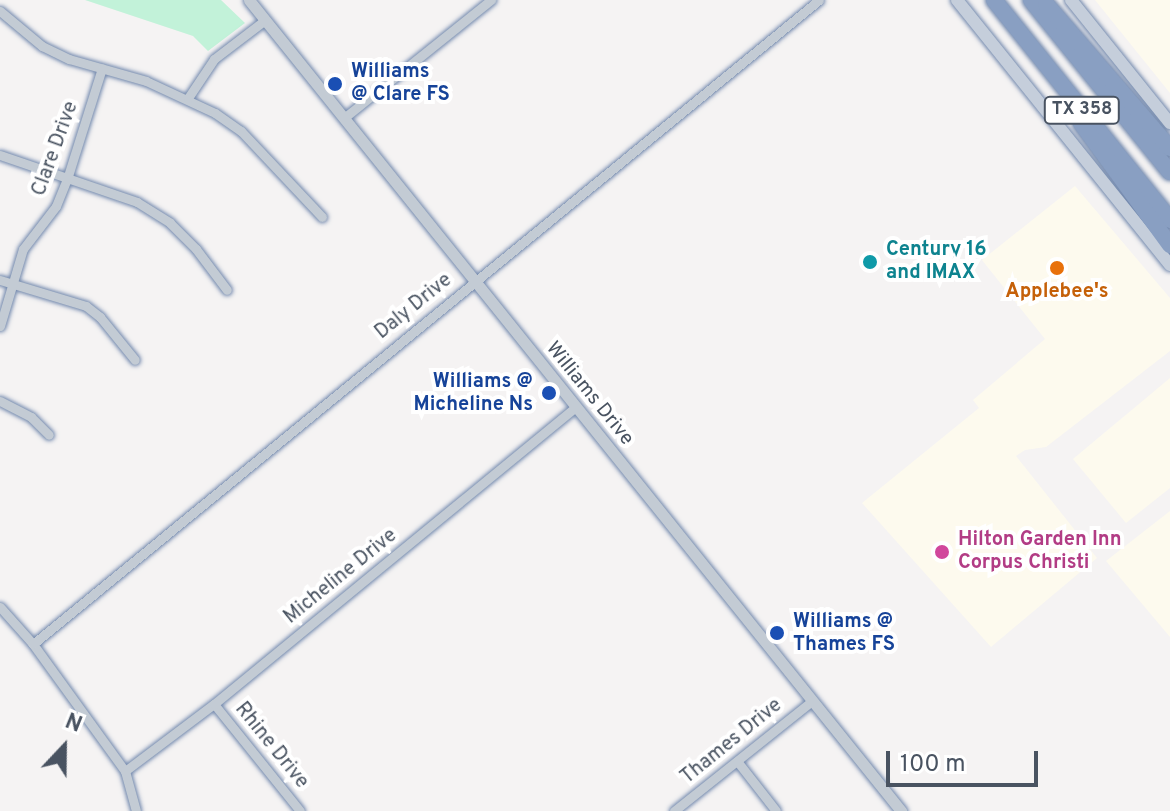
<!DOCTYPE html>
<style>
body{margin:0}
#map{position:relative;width:1170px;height:811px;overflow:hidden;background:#f5f3f3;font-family:Overpass,sans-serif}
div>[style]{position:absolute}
.commercial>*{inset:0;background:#fdfaee}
.green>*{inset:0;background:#c2f2d9}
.roads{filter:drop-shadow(0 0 2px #748aae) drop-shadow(0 0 2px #748aae)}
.minor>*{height:9px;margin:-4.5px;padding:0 4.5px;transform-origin:4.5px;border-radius:4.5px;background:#c3cbd4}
.tertiary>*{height:11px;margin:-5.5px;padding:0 5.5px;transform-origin:5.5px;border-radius:5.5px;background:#c3cbd4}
.secondary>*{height:12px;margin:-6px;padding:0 6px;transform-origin:6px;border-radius:6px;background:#c5cedb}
.motorway>*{height:16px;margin:-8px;padding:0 8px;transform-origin:8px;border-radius:8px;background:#899fc2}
.dots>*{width:22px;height:22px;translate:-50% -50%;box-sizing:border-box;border:4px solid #fff;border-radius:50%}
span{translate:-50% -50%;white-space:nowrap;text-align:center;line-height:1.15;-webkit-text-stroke:8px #fff;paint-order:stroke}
.shield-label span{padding:2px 6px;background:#fff;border:2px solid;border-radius:6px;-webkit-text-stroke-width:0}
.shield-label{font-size:18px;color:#495361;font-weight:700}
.transit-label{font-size:20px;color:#164399;font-weight:700}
.left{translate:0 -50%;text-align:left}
.right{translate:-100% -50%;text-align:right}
.street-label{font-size:20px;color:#495361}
.culture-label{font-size:20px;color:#0d838f;font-weight:700}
.food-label{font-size:20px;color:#c56008;font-weight:700}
.hotel-label{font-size:20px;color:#b23c85;font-weight:700}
.north{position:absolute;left:24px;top:707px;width:80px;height:80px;-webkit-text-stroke:6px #fff;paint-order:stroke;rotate:22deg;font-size:22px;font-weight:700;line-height:32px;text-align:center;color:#495361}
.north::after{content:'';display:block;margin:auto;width:28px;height:36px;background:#495361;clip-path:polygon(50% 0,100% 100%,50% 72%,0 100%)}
.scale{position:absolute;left:886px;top:751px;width:152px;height:36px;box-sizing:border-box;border:4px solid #495361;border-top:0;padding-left:10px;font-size:24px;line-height:28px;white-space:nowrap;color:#495361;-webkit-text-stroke:6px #fff;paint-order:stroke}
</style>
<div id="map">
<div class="commercial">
<i style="clip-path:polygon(1095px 0,1170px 0,1170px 93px)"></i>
<i style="clip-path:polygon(1075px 186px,1170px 298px,1170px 351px,1046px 447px,1025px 450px,1016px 456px,1097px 558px,991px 647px,862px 503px,979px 408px,973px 400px,1045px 339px,982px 260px)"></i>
<i style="clip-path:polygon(1170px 378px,1170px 488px,1126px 523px,1073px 459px)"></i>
<i style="clip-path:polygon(1170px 511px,1170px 637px,1106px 561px)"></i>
</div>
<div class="green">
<i style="clip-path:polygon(85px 0,221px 0,245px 23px,208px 51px,193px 36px)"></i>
</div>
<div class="roads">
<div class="minor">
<i style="left:0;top:11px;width:55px;rotate:39.8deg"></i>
<i style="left:42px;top:46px;width:30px;rotate:26deg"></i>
<i style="left:69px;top:59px;width:80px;rotate:15.9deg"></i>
<i style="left:146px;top:81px;width:76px;rotate:24.9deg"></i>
<i style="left:215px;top:113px;width:32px;rotate:35deg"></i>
<i style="left:241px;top:131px;width:118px;rotate:46.7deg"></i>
<i style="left:188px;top:98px;width:47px;rotate:-56.3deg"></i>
<i style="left:214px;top:59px;width:64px;rotate:-37.4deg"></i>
<i style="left:344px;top:118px;width:189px;rotate:-38.8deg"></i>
<i style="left:0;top:155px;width:145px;rotate:18.9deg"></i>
<i style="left:137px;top:202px;width:39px;rotate:32deg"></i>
<i style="left:170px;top:223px;width:37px;rotate:45deg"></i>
<i style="left:196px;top:249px;width:51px;rotate:52.9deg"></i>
<i style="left:0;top:280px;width:90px;rotate:16.8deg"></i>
<i style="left:86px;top:306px;width:18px;rotate:38deg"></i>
<i style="left:100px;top:317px;width:55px;rotate:50.9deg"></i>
<i style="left:0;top:326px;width:80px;rotate:-73.4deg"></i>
<i style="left:23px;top:249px;width:54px;rotate:-52.5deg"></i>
<i style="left:56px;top:206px;width:29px;rotate:-68deg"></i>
<i style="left:67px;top:179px;width:116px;rotate:-72.5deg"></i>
<i style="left:0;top:401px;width:35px;rotate:27deg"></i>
<i style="left:31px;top:417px;width:25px;rotate:45deg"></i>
<i style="left:0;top:607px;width:50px;rotate:48.3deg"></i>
<i style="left:33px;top:644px;width:157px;rotate:54.1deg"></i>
<i style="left:125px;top:771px;width:41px;rotate:74.6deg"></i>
<i style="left:33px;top:644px;width:1016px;rotate:-39.33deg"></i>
<i style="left:214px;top:704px;width:137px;rotate:51.2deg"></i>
<i style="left:737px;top:761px;width:63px;rotate:52deg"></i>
<i style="left:125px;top:771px;width:111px;rotate:-37deg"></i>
<i style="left:214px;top:704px;width:468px;rotate:-39.4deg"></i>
<i style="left:674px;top:811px;width:176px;rotate:-38.6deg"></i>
</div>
<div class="tertiary">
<i style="left:249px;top:0;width:1041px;rotate:51.2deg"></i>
</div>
<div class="secondary">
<i style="left:957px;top:0;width:340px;rotate:51.2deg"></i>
<i style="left:1071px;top:0;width:158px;rotate:51.2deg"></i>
</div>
<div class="motorway">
<i style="left:994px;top:0;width:282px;rotate:51.3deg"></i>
<i style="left:1031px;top:0;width:221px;rotate:51.1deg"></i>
<i style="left:1046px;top:4px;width:190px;rotate:49.3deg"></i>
<i style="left:1081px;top:123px;width:151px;rotate:53.9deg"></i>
</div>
</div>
<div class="dots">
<i style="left:335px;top:84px;background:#1a4fb4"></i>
<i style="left:870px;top:262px;background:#0f9aa8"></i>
<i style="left:1057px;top:268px;background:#e8710a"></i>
<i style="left:549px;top:393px;background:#1a4fb4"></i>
<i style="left:942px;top:552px;background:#d1479c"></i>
<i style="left:777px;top:633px;background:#1a4fb4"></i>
</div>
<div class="shield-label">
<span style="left:1082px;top:110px">TX 358</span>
</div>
<div class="transit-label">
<span class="left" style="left:351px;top:84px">Williams<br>@ Clare FS</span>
<span class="right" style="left:533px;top:394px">Williams @<br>Micheline Ns</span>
<span class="left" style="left:793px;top:634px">Williams @<br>Thames FS</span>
</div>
<div class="street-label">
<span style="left:56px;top:149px;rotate:-70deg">Clare Drive</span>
<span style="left:414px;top:307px;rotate:-39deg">Daly Drive</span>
<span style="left:589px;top:394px;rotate:51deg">Williams Drive</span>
<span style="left:341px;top:577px;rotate:-39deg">Micheline Drive</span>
<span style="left:732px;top:742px;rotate:-39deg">Thames Drive</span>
<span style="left:271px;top:746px;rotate:51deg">Rhine Drive</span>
</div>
<div class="culture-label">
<span class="left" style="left:886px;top:262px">Century 16<br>and IMAX</span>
</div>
<div class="food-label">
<span style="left:1057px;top:292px">Applebee's</span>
</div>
<div class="hotel-label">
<span class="left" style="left:958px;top:552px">Hilton Garden Inn<br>Corpus Christi</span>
</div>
<div class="north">N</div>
<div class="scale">100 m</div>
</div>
